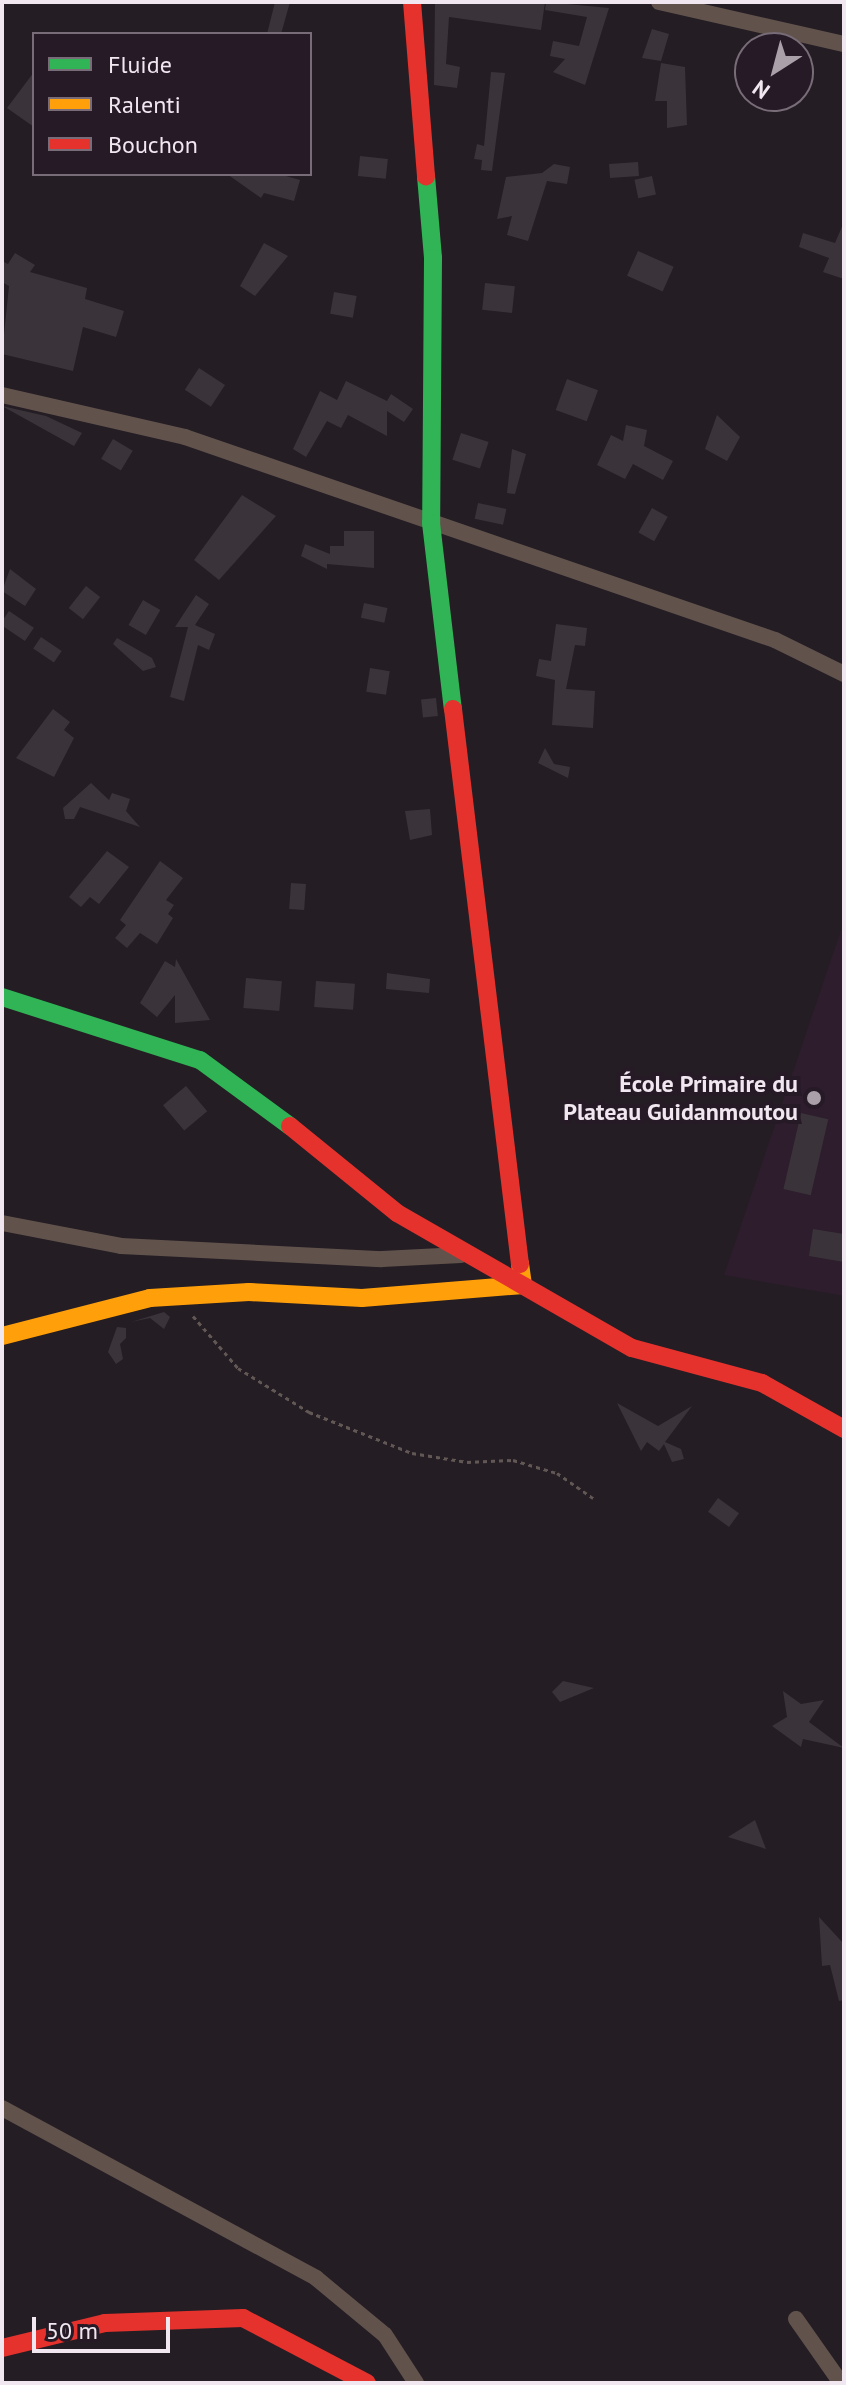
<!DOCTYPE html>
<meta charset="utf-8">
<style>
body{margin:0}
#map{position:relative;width:846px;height:2385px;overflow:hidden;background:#241d24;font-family:"PT Sans",sans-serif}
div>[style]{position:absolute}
.built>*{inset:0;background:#2d1d2d}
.building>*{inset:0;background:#3a343a;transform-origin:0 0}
.path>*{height:3px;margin-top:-1.5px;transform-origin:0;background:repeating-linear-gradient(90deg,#615754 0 4px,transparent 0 8px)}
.street>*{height:16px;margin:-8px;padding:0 8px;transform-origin:8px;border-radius:8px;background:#61534c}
.fast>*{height:18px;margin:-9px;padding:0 9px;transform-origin:9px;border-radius:9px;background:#30b455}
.slow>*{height:18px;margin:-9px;padding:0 9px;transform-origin:9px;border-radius:9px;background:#ff9f0a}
.jam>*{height:18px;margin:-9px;padding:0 9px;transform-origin:9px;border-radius:9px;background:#e5322d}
.dots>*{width:22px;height:22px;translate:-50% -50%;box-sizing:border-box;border:4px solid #271a27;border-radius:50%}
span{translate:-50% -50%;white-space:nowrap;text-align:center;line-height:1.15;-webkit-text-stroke:8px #271a27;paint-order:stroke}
.poi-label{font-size:24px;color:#f0e7f0;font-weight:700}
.right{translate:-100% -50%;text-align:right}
.frame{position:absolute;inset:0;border:4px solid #f0e7f0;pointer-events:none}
.legend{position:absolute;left:32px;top:32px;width:280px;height:144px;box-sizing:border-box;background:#271a27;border:2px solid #776c77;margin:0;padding:10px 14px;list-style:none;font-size:24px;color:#f0e7f0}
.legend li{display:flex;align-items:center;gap:16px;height:40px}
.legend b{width:40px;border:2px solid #776c77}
.north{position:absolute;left:734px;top:32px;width:80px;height:80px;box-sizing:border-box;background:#271a27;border:2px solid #776c77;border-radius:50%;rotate:216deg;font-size:22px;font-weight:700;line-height:32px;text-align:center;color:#f0e7f0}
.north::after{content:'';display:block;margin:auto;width:28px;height:36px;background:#a9a0a9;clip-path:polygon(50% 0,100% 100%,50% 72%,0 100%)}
.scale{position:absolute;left:32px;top:2317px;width:138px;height:36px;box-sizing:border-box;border:4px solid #f0e7f0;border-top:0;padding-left:10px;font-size:24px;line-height:28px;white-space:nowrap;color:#f0e7f0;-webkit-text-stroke:6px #271a27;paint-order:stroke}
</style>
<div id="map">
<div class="built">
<i style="clip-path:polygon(844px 921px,844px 1296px,724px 1275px)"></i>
</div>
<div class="building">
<i style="clip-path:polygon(275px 2px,290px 2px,281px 34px,267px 34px)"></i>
<i style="clip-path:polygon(435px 2px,545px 2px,541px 30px,449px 17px,446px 64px,460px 67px,457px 88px,434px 85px)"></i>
<i style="clip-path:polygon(546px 2px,609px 8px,585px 85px,553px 72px,565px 59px,550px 56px,553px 41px,579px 46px,587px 17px,545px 10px)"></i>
<i style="clip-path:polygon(652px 29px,669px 34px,661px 61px,642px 58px)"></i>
<i style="clip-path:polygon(661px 63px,685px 67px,687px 125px,667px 128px,667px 101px,655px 101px)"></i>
<i style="clip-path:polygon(34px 72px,34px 127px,7px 108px)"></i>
<i style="clip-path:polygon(491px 72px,505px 73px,492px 171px,481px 170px,482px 160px,474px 159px,477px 144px,484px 146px)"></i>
<i style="left:360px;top:156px;width:28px;height:20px;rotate:6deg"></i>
<i style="left:638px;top:162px;width:14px;height:29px;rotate:86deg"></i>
<i style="clip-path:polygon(554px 164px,570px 167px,567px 184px,547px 181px,528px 241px,507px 235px,512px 216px,497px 219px,506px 177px,542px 173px)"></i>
<i style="clip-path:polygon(227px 174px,279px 174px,300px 180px,294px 201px,264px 193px,261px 198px)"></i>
<i style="left:652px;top:176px;width:19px;height:18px;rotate:78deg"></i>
<i style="clip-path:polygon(844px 222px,844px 279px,823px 272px,829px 258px,799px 247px,803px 233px,835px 243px)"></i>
<i style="clip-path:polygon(264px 243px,288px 256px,255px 296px,240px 286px)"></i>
<i style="left:638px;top:251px;width:39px;height:27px;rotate:24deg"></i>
<i style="clip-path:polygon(15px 253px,35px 265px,30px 272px,87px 288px,85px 299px,124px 311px,116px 337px,83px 327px,73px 371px,2px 354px,9px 286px,2px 282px,2px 261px,8px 264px)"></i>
<i style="left:485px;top:283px;width:30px;height:27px;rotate:6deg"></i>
<i style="left:334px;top:292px;width:23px;height:22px;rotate:10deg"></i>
<i style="left:199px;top:368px;width:31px;height:26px;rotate:33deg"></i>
<i style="left:567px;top:379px;width:33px;height:33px;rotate:20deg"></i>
<i style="clip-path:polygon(346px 381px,387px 401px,391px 394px,413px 409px,404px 422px,387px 411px,387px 436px,348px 415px,341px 428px,327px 421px,306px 457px,293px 449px,320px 391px,337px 400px)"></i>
<i style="clip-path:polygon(2px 406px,46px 416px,82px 433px,74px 446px)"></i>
<i style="clip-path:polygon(717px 415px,740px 437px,727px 461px,705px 449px)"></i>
<i style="clip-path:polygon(626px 425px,647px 430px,644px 446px,673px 461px,663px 480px,633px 464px,625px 479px,597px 465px,611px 435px,623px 441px)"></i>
<i style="left:461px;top:433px;width:29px;height:28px;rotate:18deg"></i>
<i style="left:113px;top:439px;width:23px;height:23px;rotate:31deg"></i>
<i style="clip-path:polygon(512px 449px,526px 454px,515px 494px,507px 493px)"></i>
<i style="clip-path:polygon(242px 495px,276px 516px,219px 580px,194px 560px)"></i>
<i style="left:478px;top:503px;width:29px;height:16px;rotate:12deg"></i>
<i style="left:652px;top:508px;width:18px;height:28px;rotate:29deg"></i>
<i style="clip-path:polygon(344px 531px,374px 531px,374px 568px,327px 564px,327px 569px,301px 556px,305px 544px,330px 554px,330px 546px,344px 546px)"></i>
<i style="clip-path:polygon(10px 569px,36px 589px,25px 606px,2px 591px)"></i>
<i style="left:86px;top:586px;width:18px;height:28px;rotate:38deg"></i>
<i style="clip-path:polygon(196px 595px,209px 604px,195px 625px,215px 634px,209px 650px,198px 645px,184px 701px,170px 697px,188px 627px,175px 627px)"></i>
<i style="left:143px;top:600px;width:20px;height:29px;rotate:30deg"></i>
<i style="left:364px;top:603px;width:24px;height:15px;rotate:12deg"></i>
<i style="left:9px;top:611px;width:30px;height:16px;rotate:34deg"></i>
<i style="clip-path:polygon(556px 624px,587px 628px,585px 646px,575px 645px,566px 689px,595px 691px,593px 728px,552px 725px,555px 680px,536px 676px,539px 659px,551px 661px)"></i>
<i style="left:41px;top:637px;width:25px;height:14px;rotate:34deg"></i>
<i style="clip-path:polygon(117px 638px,152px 658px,156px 667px,143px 671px,113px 644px)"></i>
<i style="left:370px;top:668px;width:20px;height:24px;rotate:9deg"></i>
<i style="left:436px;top:698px;width:18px;height:15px;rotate:84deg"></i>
<i style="clip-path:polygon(53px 709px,70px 722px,64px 730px,74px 738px,54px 777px,16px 758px)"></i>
<i style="clip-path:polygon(545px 748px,554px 764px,570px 767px,568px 778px,538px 763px)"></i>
<i style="clip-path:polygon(91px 783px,109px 800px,112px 793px,130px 799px,126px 811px,140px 827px,80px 807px,74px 819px,65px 819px,63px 808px)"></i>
<i style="clip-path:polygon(430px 809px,432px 835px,410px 840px,405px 811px)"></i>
<i style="clip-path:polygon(107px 851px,129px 867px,99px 904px,90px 897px,81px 907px,69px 897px)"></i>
<i style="clip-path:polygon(160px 861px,183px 878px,166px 900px,174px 905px,168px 914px,173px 918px,157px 944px,140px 933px,127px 948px,115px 938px,126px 925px,120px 920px)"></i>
<i style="left:291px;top:883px;width:15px;height:26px;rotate:4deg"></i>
<i style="clip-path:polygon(176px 959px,210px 1020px,175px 1023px,175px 995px,157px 1017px,140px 1003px,165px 961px,175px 967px)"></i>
<i style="clip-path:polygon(387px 973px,430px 979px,429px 993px,386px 989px)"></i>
<i style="left:246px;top:978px;width:36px;height:30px;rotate:5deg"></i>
<i style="left:316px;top:981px;width:39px;height:26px;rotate:4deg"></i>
<i style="left:186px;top:1086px;width:33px;height:30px;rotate:50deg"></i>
<i style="left:801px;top:1113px;width:28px;height:78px;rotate:13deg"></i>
<i style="clip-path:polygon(813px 1229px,844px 1234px,844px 1262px,809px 1256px)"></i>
<i style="clip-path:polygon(164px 1312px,170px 1317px,164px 1329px,150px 1318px,131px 1322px)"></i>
<i style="clip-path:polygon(117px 1327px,126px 1328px,126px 1338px,120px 1344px,123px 1359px,116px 1364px,108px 1352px)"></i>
<i style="clip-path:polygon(617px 1403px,658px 1426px,692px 1406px,665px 1442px,681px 1449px,684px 1459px,672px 1462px,664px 1444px,659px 1451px,647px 1442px,641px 1451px)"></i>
<i style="left:718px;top:1498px;width:26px;height:17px;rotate:36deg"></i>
<i style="clip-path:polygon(563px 1681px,594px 1688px,560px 1702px,552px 1692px)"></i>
<i style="clip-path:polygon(783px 1691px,801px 1704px,824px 1700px,809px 1722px,844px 1748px,803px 1739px,801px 1747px,772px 1726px,787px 1717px)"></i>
<i style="clip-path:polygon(755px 1820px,766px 1849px,728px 1837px)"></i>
<i style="clip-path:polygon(819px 1917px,844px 1944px,844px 2000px,839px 2001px,830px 1965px,822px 1966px)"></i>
</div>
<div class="path">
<i style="left:193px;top:1316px;width:69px;rotate:49.1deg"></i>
<i style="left:238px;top:1368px;width:84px;rotate:31.8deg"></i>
<i style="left:309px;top:1412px;width:111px;rotate:21.7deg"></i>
<i style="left:412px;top:1453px;width:56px;rotate:9.3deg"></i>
<i style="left:467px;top:1462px;width:46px;rotate:-2.5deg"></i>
<i style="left:513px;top:1460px;width:46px;rotate:16.5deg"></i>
<i style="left:557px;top:1473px;width:44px;rotate:34.8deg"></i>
</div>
<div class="street">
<i style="left:659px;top:2px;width:190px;rotate:12.8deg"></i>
<i style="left:2px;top:395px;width:188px;rotate:12.9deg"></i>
<i style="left:185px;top:437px;width:624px;rotate:18.99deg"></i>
<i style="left:775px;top:640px;width:77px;rotate:26.2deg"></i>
<i style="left:2px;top:1223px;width:121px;rotate:10.9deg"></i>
<i style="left:121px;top:1246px;width:261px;rotate:2.9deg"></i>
<i style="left:382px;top:1259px;width:79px;rotate:-2.9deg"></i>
<i style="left:2px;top:2108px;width:357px;rotate:28.4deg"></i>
<i style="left:316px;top:2278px;width:89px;rotate:39.6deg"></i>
<i style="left:385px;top:2335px;width:57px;rotate:57.1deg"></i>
<i style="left:796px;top:2319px;width:78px;rotate:54.9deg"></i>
</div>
<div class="fast">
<i style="left:426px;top:176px;width:82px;rotate:85.1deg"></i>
<i style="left:433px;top:258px;width:265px;rotate:90.4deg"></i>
<i style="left:431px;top:523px;width:187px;rotate:83.3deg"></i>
<i style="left:2px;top:997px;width:208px;rotate:17.7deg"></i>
<i style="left:200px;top:1060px;width:112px;rotate:36.3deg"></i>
</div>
<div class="slow">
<i style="left:2px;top:1336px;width:153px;rotate:-14.4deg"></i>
<i style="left:150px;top:1298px;width:99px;rotate:-3.5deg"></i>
<i style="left:249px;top:1292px;width:113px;rotate:3deg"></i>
<i style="left:362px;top:1298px;width:162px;rotate:-4.6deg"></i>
<i style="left:523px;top:1285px;width:21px;rotate:-98deg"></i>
</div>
<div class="jam">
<i style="left:412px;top:2px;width:175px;rotate:85.4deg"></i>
<i style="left:453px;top:709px;width:559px;rotate:83.12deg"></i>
<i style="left:290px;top:1126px;width:138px;rotate:39.1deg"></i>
<i style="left:397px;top:1213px;width:271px;rotate:29.9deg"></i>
<i style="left:632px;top:1348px;width:135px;rotate:15.1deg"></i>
<i style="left:762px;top:1383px;width:94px;rotate:29.3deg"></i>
<i style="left:2px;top:2348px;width:106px;rotate:-13.6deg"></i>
<i style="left:105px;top:2323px;width:138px;rotate:-2.1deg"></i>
<i style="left:243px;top:2318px;width:140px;rotate:27.7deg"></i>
</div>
<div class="dots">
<i style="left:814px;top:1098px;background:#a9a0a9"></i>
</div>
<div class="poi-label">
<span class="right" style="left:798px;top:1098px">École Primaire du<br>Plateau Guidanmoutou</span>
</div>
<div class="frame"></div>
<ul class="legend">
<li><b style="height:10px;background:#30b455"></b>Fluide</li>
<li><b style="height:10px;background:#ff9f0a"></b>Ralenti</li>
<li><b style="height:10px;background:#e5322d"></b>Bouchon</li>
</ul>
<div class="north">N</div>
<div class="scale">50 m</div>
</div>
